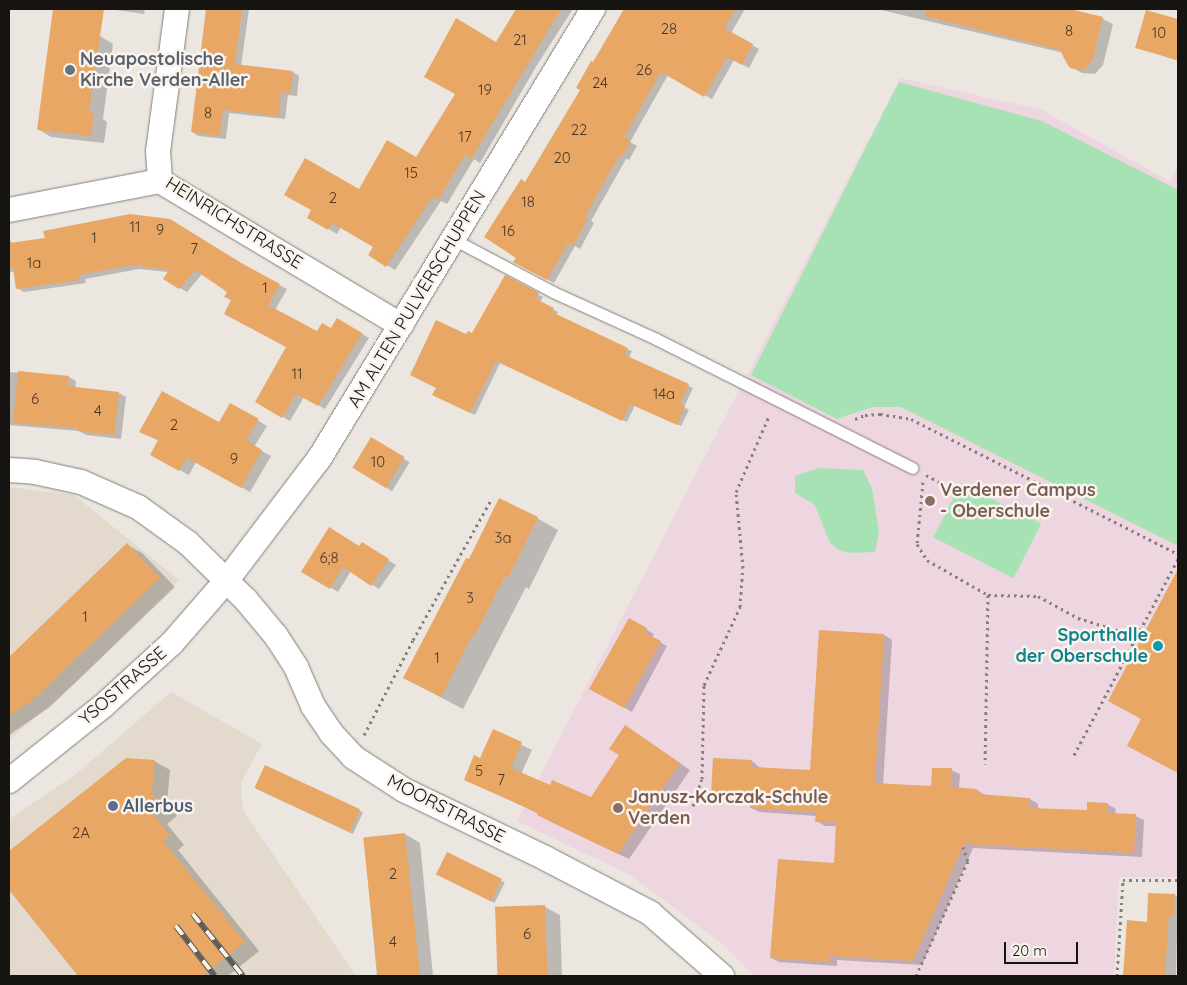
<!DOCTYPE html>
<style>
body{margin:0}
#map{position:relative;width:1187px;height:985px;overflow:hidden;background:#ebe7e0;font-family:Quicksand,sans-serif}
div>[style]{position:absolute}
.built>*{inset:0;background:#e3dacd}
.education>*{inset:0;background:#eed6e1}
.green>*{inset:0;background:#a6e2b4;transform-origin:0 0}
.shadow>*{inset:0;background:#0003;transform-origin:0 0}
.building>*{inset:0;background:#e8a764;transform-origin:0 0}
.path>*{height:3px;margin-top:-1.5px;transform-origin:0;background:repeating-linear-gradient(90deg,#84817c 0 2.5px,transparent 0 6.5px)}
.roads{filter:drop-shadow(0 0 1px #837f79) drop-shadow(0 0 1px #837f79)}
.lane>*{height:11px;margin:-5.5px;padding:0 5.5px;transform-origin:5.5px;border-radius:5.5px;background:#fff}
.street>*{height:24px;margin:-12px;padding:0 12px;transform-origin:12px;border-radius:12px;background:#fff}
.rail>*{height:5.5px;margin-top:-2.75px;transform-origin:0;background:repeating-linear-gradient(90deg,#f9f4ed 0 11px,#5e5c58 0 22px);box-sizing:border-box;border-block:1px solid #5e5c58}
.dots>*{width:14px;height:14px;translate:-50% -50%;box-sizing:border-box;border:2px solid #f9f4ed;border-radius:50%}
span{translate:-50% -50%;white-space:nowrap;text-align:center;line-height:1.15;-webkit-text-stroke:5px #f9f4ed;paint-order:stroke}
.number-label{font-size:15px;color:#4a3926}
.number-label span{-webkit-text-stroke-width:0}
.worship-label{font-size:18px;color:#5b616d;font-weight:700}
.left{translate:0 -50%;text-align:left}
.street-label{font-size:18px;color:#151411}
.education-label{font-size:18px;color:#785e54;font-weight:700}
.culture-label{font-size:18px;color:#0d838f;font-weight:700}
.right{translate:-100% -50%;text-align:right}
.service-label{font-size:18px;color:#4e5e75;font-weight:700}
.frame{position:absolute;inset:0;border:10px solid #151411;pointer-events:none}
.scale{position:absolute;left:1004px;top:942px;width:74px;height:22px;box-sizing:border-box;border:2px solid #151411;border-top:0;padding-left:6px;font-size:15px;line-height:18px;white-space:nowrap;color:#151411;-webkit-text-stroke:4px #f9f4ed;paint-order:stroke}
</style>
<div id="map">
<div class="built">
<i style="clip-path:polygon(9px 487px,74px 495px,179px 580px,81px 678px,9px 740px)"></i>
<i style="clip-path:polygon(171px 692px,262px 744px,241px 783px,242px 803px,245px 813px,356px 976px,9px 976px,9px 819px,76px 774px)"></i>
</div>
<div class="education">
<i style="clip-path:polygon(900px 78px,1042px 110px,1171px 182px,1178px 162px,1178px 877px,1119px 877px,1114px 976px,754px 976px,720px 942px,630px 875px,517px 821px)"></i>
</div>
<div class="green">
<i style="clip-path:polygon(899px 82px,1042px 121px,1178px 190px,1178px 546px,901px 407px,872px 407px,837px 419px,751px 375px)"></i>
<i style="clip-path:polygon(819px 468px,863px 470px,872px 488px,879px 532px,875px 552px,853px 553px,841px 551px,830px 543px,815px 505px,795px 493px,795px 476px)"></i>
<i style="left:961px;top:483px;width:90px;height:61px;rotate:27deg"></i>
</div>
<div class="shadow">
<i style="clip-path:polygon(109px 9px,145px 9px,144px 14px)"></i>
<i style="clip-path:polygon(207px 9px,249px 9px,241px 66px,293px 72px,299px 76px,297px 96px,288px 95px,285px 119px,229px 113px,226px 139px,198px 136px,192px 132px)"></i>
<i style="clip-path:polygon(519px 9px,573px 9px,537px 65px,480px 163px,474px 159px,447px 204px,441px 201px,395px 270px,387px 265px,375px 247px,341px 227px,337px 234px,308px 217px,312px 209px,359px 191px,416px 158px)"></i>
<i style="clip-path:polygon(626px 9px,745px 9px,731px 33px,759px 49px,749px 68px,734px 60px,712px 99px,668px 75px,630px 142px,637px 146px,629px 160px,626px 159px,591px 221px,594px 223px,580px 249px,575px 246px,554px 283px,515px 262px,517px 257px,525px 183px,581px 90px,594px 64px)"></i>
<i style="clip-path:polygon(877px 9px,1061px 9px,1103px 19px,1113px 24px,1103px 65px,1095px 74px,1082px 73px,1071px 67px,1064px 53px)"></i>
<i style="clip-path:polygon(1147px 12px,1178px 20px,1178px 61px,1137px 47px)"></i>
<i style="clip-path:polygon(100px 36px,113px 44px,103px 119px,107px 122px,104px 143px,51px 137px,38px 129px)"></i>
<i style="clip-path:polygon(9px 239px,13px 244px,245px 267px,287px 289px,275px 310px,317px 332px,331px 330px,338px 319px,369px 338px,325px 409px,304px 397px,290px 421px,256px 401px,288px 347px,233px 300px,228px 292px,202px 274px,187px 292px,164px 279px,168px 272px,139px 269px,85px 279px,86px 283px,24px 292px,17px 288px,15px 271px,9px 273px)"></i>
<i style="clip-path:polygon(506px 277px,543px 297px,540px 302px,558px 312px,556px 316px,627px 349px,632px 351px,629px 358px,693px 388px,684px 407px,689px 410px,681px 426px,635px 405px,627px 422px,500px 363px,475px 415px,438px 397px,437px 387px,466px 336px,472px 334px)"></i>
<i style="clip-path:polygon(9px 372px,69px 377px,76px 381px,75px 388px,119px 393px,126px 397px,121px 439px,86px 435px,79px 431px,9px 425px)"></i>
<i style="clip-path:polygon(231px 404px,267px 426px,254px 447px,271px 456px,250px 492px,196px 462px,189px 475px,161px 460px,159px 441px,141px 432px,219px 424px)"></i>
<i style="left:371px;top:439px;width:45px;height:34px;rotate:31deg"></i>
<i style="clip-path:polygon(537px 518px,558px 530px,529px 589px,526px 587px,463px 709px,404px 678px,469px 561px)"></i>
<i style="clip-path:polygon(127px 545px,142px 553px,175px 587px,50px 707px,9px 735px,9px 659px)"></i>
<i style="clip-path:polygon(359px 547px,369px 548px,396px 565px,379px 589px,351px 571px,338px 592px,303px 571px)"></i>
<i style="clip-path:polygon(1168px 592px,1178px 597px,1178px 773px,1144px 754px,1143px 719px)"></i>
<i style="clip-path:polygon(630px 620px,654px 634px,652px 638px,667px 646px,632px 712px,591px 689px)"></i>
<i style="clip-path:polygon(821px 631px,884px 635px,892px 640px,883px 785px,932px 788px,951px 770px,960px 774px,959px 789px,977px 790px,985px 795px,1030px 799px,1038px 804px,1038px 809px,1088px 812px,1107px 804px,1116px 809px,1115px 815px,1135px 816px,1144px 820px,1142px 857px,973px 848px,922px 965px,837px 960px,837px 966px,779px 962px,771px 958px,836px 864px,837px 826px,825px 826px,817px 821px,817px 816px,760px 812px,751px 808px,752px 801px,721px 799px,712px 795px,752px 761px,760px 768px,811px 771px)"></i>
<i style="clip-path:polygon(493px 731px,532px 750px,521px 774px,551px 787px,591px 799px,636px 733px,690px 770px,629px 859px,549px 821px,539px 814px,465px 779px,480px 759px)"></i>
<i style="clip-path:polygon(126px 759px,154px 761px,170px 770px,167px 803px,177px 816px,167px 824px,184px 845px,178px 850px,259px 951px,228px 976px,79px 976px,9px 888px,9px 853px)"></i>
<i style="left:266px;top:767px;width:107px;height:24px;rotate:25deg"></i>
<i style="clip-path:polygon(405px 834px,420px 843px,433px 976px,377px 976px,364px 838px)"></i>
<i style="left:447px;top:853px;width:65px;height:23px;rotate:27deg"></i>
<i style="clip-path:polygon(1175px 895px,1178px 897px,1176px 976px,1124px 976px,1128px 922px,1148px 923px)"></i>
<i style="clip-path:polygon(545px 907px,560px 915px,562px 976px,499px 976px,496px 909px)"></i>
</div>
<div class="building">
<i style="clip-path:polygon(53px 9px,104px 9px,89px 112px,94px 113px,91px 136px,37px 130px)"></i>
<i style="clip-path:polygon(206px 9px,242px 9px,235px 64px,293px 71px,290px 93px,281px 92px,279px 116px,223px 110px,220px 136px,191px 132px)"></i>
<i style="clip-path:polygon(516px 9px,561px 9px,471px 159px,465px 155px,438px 200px,432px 197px,386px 267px,368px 255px,373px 247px,332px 223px,328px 230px,307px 218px,311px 210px,284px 195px,305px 158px,359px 189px,387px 140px,416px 157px,455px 94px,424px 77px,456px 18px,496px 42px)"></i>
<i style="clip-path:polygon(624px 9px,736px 9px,724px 28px,753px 44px,742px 65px,727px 57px,704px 97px,661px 72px,624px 137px,631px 141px,622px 157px,619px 156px,585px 216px,588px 218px,573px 246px,568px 243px,547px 280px,513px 262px,516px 258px,484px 237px,521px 179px,525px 182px,580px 90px,576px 88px,591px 61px,593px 62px)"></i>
<i style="clip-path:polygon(926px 9px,1070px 9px,1103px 17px,1093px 59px,1085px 69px,1080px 70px,1070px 68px,1067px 64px,1060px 50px,925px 16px)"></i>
<i style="clip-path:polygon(1146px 10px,1178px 19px,1178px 60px,1135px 48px)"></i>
<i style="clip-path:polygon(130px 214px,170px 219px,243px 264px,280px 284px,268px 305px,317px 331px,322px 323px,331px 328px,337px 318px,362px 333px,318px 406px,296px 394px,282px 418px,255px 402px,286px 347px,224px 314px,231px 300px,224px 297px,227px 292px,195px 270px,179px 289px,163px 279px,169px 270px,131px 265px,79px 275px,79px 280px,16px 289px,13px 267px,9px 268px,9px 243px,45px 238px,43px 231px)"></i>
<i style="clip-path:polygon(505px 275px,539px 293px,536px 299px,554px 308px,552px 312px,628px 348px,625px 355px,689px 384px,680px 404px,685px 406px,677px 425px,630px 404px,622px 421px,496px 361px,470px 413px,432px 395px,436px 388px,410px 375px,436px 320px,466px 334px,468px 331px,472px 333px)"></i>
<i style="clip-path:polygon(18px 371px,69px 376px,68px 386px,119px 392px,114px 435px,77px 431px,77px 428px,13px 423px)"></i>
<i style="clip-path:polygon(162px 391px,219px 422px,230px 403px,259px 419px,246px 440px,262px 450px,241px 488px,187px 458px,179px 471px,150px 455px,158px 440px,139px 432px)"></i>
<i style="left:371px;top:437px;width:39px;height:36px;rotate:31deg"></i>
<i style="clip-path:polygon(499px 498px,538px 517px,508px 578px,505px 576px,474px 637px,472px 636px,441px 697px,403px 678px,466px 558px,469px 559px)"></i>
<i style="clip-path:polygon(329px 527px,359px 546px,362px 542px,389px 559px,371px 586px,343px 567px,330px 589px,301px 572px)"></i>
<i style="clip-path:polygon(127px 543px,160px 578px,34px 699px,9px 716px,9px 657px)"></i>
<i style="clip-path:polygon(1178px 569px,1178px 773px,1127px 746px,1141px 719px,1108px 701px)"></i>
<i style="clip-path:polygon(629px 618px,647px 628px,645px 633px,661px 641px,624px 708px,589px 689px)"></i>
<i style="clip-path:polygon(819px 630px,884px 634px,875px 783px,931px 786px,932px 768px,952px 768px,951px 787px,977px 789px,977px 794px,1030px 798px,1030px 808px,1087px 810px,1087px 802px,1108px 803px,1107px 813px,1136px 814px,1134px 853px,964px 844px,913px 961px,829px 956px,829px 962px,770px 958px,778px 859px,834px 863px,836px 822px,815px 822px,816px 812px,750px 808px,751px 797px,711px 795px,713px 758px,752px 760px,752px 767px,810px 770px)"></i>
<i style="clip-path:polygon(625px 725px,680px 763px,618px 854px,537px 815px,538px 813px,464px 780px,474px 755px,480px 758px,493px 729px,522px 742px,511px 768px,550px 785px,552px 780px,591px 797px,619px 755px,609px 749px)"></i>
<i style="clip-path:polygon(126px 758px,155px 760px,152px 794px,162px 807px,153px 814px,170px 836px,163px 841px,245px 942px,202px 976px,78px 976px,9px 890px,9px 851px)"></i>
<i style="left:265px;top:765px;width:105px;height:25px;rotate:25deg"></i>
<i style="left:405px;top:833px;width:144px;height:42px;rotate:84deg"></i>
<i style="left:447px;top:852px;width:61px;height:25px;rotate:26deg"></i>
<i style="clip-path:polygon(1148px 893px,1175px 894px,1174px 915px,1169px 915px,1165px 976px,1123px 976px,1127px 920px,1147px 922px)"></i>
<i style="left:545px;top:905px;width:71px;height:50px;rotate:88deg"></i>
</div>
<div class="path">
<i style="left:855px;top:419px;width:11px;rotate:-22deg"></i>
<i style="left:865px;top:415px;width:15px;rotate:-4deg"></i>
<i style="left:880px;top:414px;width:31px;rotate:9deg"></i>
<i style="left:911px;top:419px;width:299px;rotate:26.8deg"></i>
<i style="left:926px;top:475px;width:26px;rotate:28deg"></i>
<i style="left:923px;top:482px;width:62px;rotate:95.5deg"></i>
<i style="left:917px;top:544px;width:19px;rotate:58deg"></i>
<i style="left:927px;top:560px;width:70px;rotate:29.8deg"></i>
<i style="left:988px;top:595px;width:169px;rotate:91deg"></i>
<i style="left:988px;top:595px;width:50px;rotate:1.1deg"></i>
<i style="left:1038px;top:596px;width:46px;rotate:28.8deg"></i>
<i style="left:1078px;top:618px;width:62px;rotate:17deg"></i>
<i style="left:1137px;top:636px;width:87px;rotate:-62deg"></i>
<i style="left:364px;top:735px;width:107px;rotate:-62.7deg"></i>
<i style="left:413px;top:640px;width:162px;rotate:-60.9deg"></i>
<i style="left:1074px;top:755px;width:135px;rotate:-62.1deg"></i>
<i style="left:693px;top:806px;width:28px;rotate:-72deg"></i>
<i style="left:702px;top:779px;width:94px;rotate:-88.8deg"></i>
<i style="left:704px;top:685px;width:86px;rotate:-65.2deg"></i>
<i style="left:740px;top:607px;width:39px;rotate:-86deg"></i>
<i style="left:743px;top:568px;width:76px;rotate:-95.3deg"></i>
<i style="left:736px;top:492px;width:83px;rotate:-66.5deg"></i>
<i style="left:916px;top:976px;width:126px;rotate:-65.7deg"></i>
<i style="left:968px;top:861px;width:15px;rotate:-110deg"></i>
<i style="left:1117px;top:976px;width:96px;rotate:-86.4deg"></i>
<i style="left:1123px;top:880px;width:55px"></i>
</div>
<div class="roads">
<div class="lane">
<i style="left:453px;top:239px;width:113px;rotate:27.9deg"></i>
<i style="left:553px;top:292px;width:113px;rotate:24.5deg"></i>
<i style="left:656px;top:339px;width:287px;rotate:26.7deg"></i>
</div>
<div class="street">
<i style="left:177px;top:9px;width:143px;rotate:97.6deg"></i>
<i style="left:158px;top:151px;width:30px;rotate:86deg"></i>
<i style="left:160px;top:181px;width:281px;rotate:30.9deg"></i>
<i style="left:9px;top:210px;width:154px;rotate:-10.9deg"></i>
<i style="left:9px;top:470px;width:26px;rotate:4deg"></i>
<i style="left:35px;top:472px;width:47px;rotate:12.3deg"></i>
<i style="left:81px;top:482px;width:62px;rotate:23.7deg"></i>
<i style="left:138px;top:507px;width:62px;rotate:35.8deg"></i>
<i style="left:188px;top:543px;width:81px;rotate:44.5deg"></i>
<i style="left:246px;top:600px;width:47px;rotate:50.2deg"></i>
<i style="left:276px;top:636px;width:37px;rotate:57deg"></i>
<i style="left:296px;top:667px;width:43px;rotate:66.4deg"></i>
<i style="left:313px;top:706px;width:32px;rotate:56deg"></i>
<i style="left:331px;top:733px;width:33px;rotate:47deg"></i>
<i style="left:353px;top:757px;width:61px;rotate:32.9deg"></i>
<i style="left:404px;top:790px;width:157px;rotate:25.7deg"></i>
<i style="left:545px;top:858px;width:119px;rotate:27.6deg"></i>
<i style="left:650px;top:913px;width:96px;rotate:41.2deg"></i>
<i style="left:9px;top:781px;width:120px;rotate:-38.6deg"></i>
<i style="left:103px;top:706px;width:93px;rotate:-42.4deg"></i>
<i style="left:172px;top:643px;width:84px;rotate:-48.9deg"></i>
<i style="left:227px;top:580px;width:152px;rotate:-52.8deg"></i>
<i style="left:319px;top:459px;width:527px;rotate:-58.66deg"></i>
</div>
</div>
<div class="rail">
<i style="left:193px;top:914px;width:80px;rotate:51.1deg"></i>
<i style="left:176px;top:926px;width:63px;rotate:52deg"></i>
</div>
<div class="dots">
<i style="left:70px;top:70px;background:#6b7280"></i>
<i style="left:930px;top:501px;background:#8d6e63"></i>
<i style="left:1158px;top:646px;background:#0f9aa8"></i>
<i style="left:113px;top:806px;background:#5c6f8a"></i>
<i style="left:618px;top:808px;background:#8d6e63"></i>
</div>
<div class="number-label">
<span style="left:669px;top:29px">28</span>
<span style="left:1069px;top:31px">8</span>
<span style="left:1159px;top:33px">10</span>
<span style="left:520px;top:40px">21</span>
<span style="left:644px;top:70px">26</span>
<span style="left:600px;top:83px">24</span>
<span style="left:485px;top:90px">19</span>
<span style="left:208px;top:113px">8</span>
<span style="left:579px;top:130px">22</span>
<span style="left:465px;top:137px">17</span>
<span style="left:562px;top:158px">20</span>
<span style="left:411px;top:173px">15</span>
<span style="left:333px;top:198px">2</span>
<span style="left:528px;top:202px">18</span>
<span style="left:135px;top:227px">11</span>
<span style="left:160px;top:230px">9</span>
<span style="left:508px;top:231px">16</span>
<span style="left:94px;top:238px">1</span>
<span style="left:194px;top:249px">7</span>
<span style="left:34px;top:263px">1a</span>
<span style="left:265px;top:288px">1</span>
<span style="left:297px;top:374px">11</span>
<span style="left:664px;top:394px">14a</span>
<span style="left:35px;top:399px">6</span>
<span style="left:98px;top:411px">4</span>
<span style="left:174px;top:425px">2</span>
<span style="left:234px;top:459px">9</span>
<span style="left:378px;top:462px">10</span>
<span style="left:503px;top:538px">3a</span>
<span style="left:329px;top:558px">6;8</span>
<span style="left:470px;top:598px">3</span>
<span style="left:85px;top:617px">1</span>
<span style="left:437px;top:658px">1</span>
<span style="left:479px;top:771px">5</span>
<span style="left:501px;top:780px">7</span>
<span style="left:81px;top:833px">2A</span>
<span style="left:393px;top:874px">2</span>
<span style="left:527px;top:934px">6</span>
<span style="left:393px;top:942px">4</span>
</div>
<div class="worship-label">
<span class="left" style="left:80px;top:70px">Neuapostolische<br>Kirche Verden-Aller</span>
</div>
<div class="street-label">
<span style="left:234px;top:223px;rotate:32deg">HEINRICHSTRASSE</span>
<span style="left:417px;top:299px;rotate:-59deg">AM ALTEN PULVERSCHUPPEN</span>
<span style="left:123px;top:686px;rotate:-41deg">YSOSTRASSE</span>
<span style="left:446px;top:809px;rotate:27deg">MOORSTRASSE</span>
</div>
<div class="education-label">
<span class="left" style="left:940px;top:501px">Verdener Campus<br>- Oberschule</span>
<span class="left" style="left:628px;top:808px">Janusz-Korczak-Schule<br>Verden</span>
</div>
<div class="culture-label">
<span class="right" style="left:1148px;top:646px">Sporthalle<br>der Oberschule</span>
</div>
<div class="service-label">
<span class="left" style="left:123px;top:806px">Allerbus</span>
</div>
<div class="frame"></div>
<div class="scale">20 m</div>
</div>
